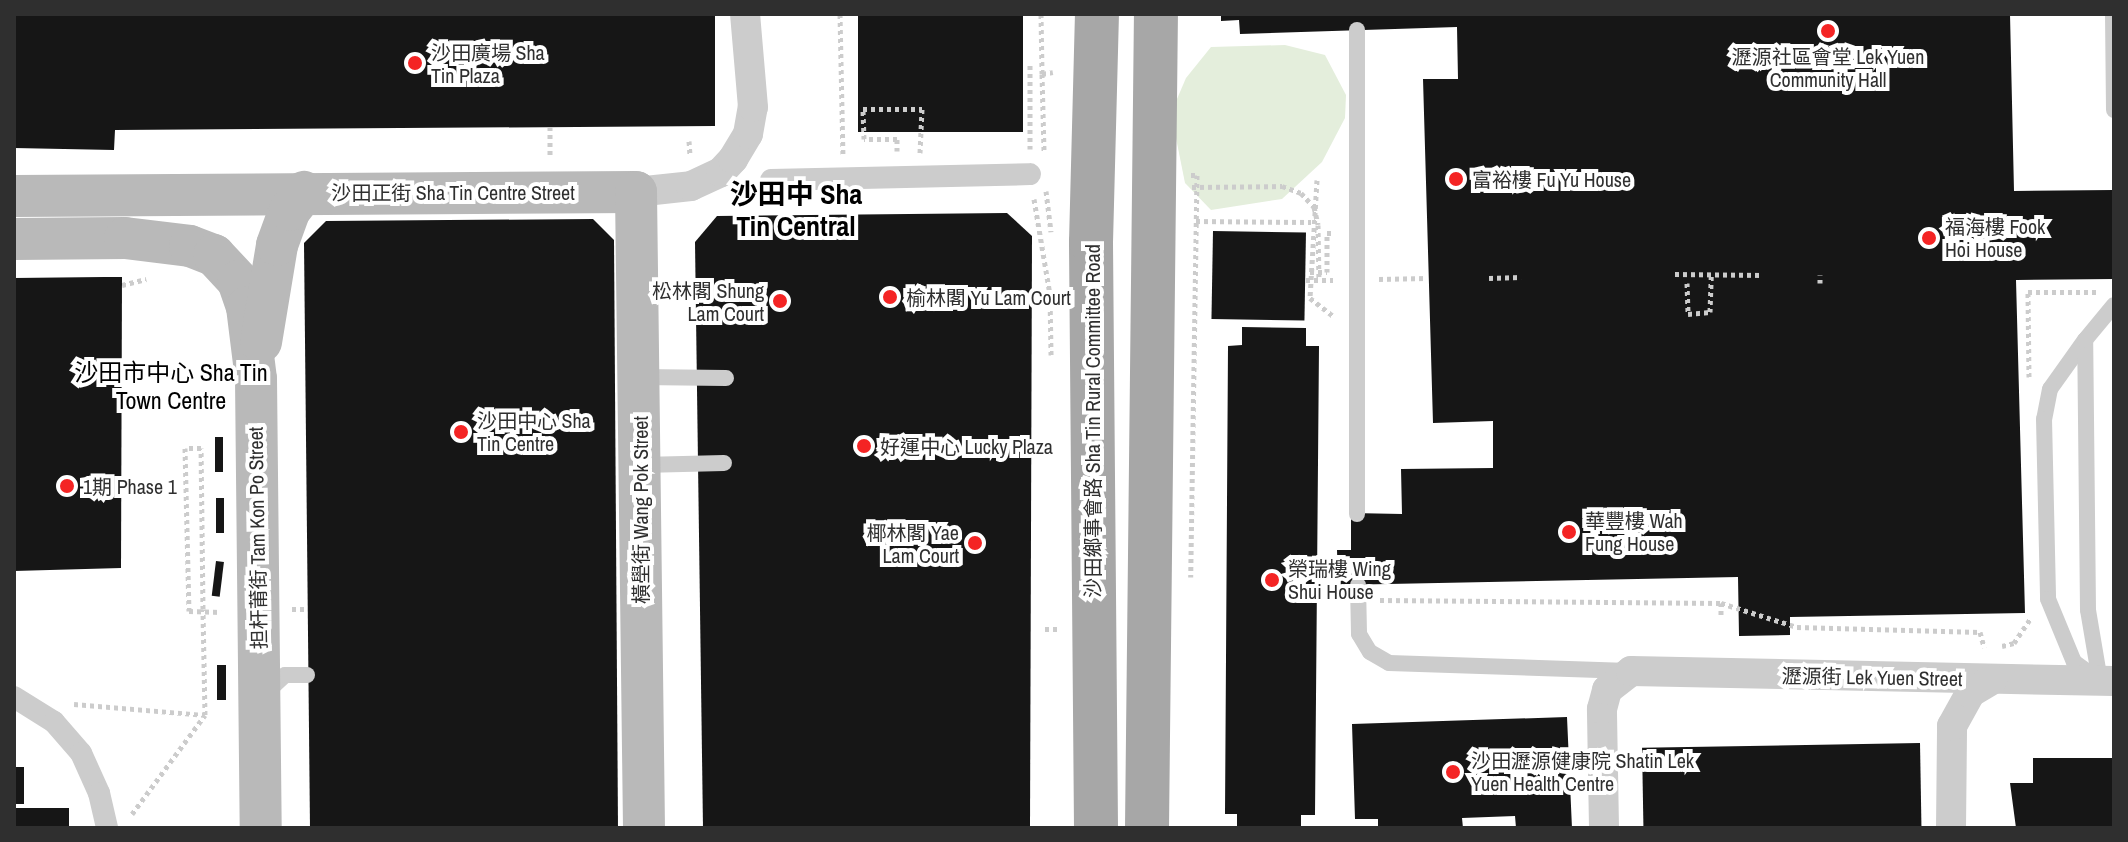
<!DOCTYPE html>
<meta charset="utf-8">
<style>
body{margin:0}
#map{position:relative;width:2128px;height:842px;overflow:hidden;background:#fff;font-family:"Archivo Narrow","Noto Sans TC",sans-serif}
div>[style]{position:absolute}
.green>*{inset:0;background:#e4eedc}
.building>*{inset:0;background:#161616;transform-origin:0 0}
.path>*{height:5px;margin-top:-2.5px;transform-origin:0;background:repeating-linear-gradient(90deg,#ccc 0 4px,transparent 0 8px)}
.service>*{height:16px;margin:-8px;padding:0 8px;transform-origin:8px;border-radius:8px;background:#ccc}
.pedestrian>*{height:22px;margin:-11px;padding:0 11px;transform-origin:11px;border-radius:11px;background:#ccc}
.minor>*{height:30px;margin:-15px;padding:0 15px;transform-origin:15px;border-radius:15px;background:#ccc}
.secondary>*{height:42px;margin:-21px;padding:0 21px;transform-origin:21px;border-radius:21px;background:#b9b9b9}
.primary>*{height:44px;margin:-22px;padding:0 22px;transform-origin:22px;border-radius:22px;background:#a7a7a7}
.dots>*{width:22px;height:22px;translate:-50% -50%;box-sizing:border-box;border:4px solid #fff;border-radius:50%}
span{translate:-50% -50%;white-space:nowrap;text-align:center;line-height:1.15;-webkit-text-stroke:8px #fff;paint-order:stroke}
.poi-label{font-size:20px;color:#2f2f2f}
.left{translate:0 -50%;text-align:left}
.right{translate:-100% -50%;text-align:right}
.street-label{font-size:20px;color:#2f2f2f}
.quarter-label{font-size:24px;color:#000}
.district-label{font-size:28px;color:#000;font-weight:700}
.frame{position:absolute;inset:0;border:16px solid #2f2f2f;pointer-events:none}
</style>
<div id="map">
<div class="green">
<i style="clip-path:polygon(1285px 45px,1325px 55px,1346px 95px,1345px 118px,1322px 162px,1282px 199px,1211px 210px,1185px 183px,1171px 113px,1186px 78px,1211px 47px)"></i>
</div>
<div class="building">
<i style="clip-path:polygon(14px 14px,715px 14px,715px 126px,115px 130px,114px 150px,14px 148px)"></i>
<i style="left:858px;top:14px;width:165px;height:118px"></i>
<i style="clip-path:polygon(1221px 14px,2010px 14px,2014px 191px,2114px 190px,2114px 279px,2016px 280px,2025px 613px,1790px 617px,1790px 635px,1739px 636px,1738px 577px,1338px 585px,1337px 550px,1351px 550px,1351px 513px,1402px 514px,1401px 469px,1493px 468px,1493px 421px,1433px 423px,1423px 79px,1458px 79px,1457px 27px,1240px 34px,1239px 20px,1221px 21px)"></i>
<i style="clip-path:polygon(1007px 213px,1032px 236px,1030px 828px,703px 828px,695px 242px,717px 216px)"></i>
<i style="clip-path:polygon(593px 219px,614px 240px,618px 828px,310px 828px,304px 243px,326px 221px)"></i>
<i style="left:1213px;top:231px;width:93px;height:88px;rotate:1deg"></i>
<i style="clip-path:polygon(104px 277px,122px 277px,121px 568px,14px 571px,14px 278px)"></i>
<i style="clip-path:polygon(1242px 327px,1306px 328px,1306px 346px,1319px 346px,1315px 815px,1301px 815px,1301px 828px,1237px 827px,1237px 814px,1225px 814px,1228px 346px,1242px 345px)"></i>
<i style="left:215px;top:437px;width:8px;height:35px"></i>
<i style="left:216px;top:498px;width:8px;height:35px"></i>
<i style="left:216px;top:561px;width:8px;height:35px;rotate:7deg"></i>
<i style="left:217px;top:665px;width:9px;height:35px"></i>
<i style="clip-path:polygon(1567px 717px,1572px 828px,1516px 828px,1515px 816px,1462px 818px,1463px 828px,1378px 828px,1378px 819px,1355px 819px,1352px 724px)"></i>
<i style="left:1920px;top:743px;width:85px;height:278px;rotate:89deg"></i>
<i style="clip-path:polygon(2033px 758px,2114px 758px,2114px 828px,2016px 828px,2010px 783px,2033px 783px)"></i>
<i style="left:14px;top:767px;width:10px;height:37px"></i>
<i style="left:14px;top:808px;width:55px;height:20px"></i>
</div>
<div class="path">
<i style="left:840px;top:14px;width:140px;rotate:88.8deg"></i>
<i style="left:1041px;top:14px;width:60px;rotate:89deg"></i>
<i style="left:1042px;top:74px;width:11px;rotate:-10deg"></i>
<i style="left:1042px;top:74px;width:79px;rotate:88.5deg"></i>
<i style="left:550px;top:127px;width:31px;rotate:90deg"></i>
<i style="left:689px;top:141px;width:14px;rotate:86deg"></i>
<i style="left:1030px;top:149px;width:87px;rotate:-90deg"></i>
<i style="left:897px;top:151px;width:12px;rotate:-90deg"></i>
<i style="left:897px;top:139px;width:33px;rotate:180deg"></i>
<i style="left:864px;top:139px;width:30px;rotate:-92deg"></i>
<i style="left:863px;top:109px;width:59px"></i>
<i style="left:922px;top:109px;width:44px;rotate:92.6deg"></i>
<i style="left:1191px;top:175px;width:6px"></i>
<i style="left:1197px;top:175px;width:402px;rotate:90.9deg"></i>
<i style="left:1317px;top:180px;width:118px;rotate:93.4deg"></i>
<i style="left:1310px;top:298px;width:31px;rotate:38deg"></i>
<i style="left:1192px;top:187px;width:90px;rotate:-0.6deg"></i>
<i style="left:1282px;top:186px;width:20px;rotate:20deg"></i>
<i style="left:1301px;top:193px;width:19px;rotate:47deg"></i>
<i style="left:1314px;top:207px;width:18px;rotate:77deg"></i>
<i style="left:1318px;top:225px;width:55px;rotate:89deg"></i>
<i style="left:1046px;top:191px;width:41px;rotate:83deg"></i>
<i style="left:1034px;top:199px;width:97px;rotate:80.5deg"></i>
<i style="left:1050px;top:295px;width:60px;rotate:89deg"></i>
<i style="left:1196px;top:221px;width:115px;rotate:0.5deg"></i>
<i style="left:1310px;top:272px;width:17px"></i>
<i style="left:1327px;top:272px;width:39px;rotate:-90deg"></i>
<i style="left:1327px;top:233px;width:8px"></i>
<i style="left:1675px;top:274px;width:88px;rotate:0.7deg"></i>
<i style="left:1489px;top:278px;width:32px;rotate:-2deg"></i>
<i style="left:1379px;top:279px;width:48px;rotate:-1.2deg"></i>
<i style="left:1306px;top:280px;width:27px"></i>
<i style="left:1687px;top:283px;width:31px;rotate:88deg"></i>
<i style="left:1688px;top:314px;width:22px;rotate:-5deg"></i>
<i style="left:1710px;top:312px;width:38px;rotate:-88deg"></i>
<i style="left:1820px;top:283px;width:8px;rotate:-90deg"></i>
<i style="left:122px;top:285px;width:25px;rotate:-14deg"></i>
<i style="left:2029px;top:377px;width:85px;rotate:-90.7deg"></i>
<i style="left:2028px;top:292px;width:69px"></i>
<i style="left:1380px;top:600px;width:341px;rotate:0.5deg"></i>
<i style="left:1721px;top:603px;width:14px;rotate:90deg"></i>
<i style="left:1721px;top:603px;width:80px;rotate:17.5deg"></i>
<i style="left:1797px;top:627px;width:183px;rotate:1.6deg"></i>
<i style="left:1980px;top:632px;width:16px;rotate:75deg"></i>
<i style="left:292px;top:609px;width:16px"></i>
<i style="left:1045px;top:629px;width:15px"></i>
<i style="left:2002px;top:646px;width:12px;rotate:-14deg"></i>
<i style="left:2014px;top:643px;width:29px;rotate:-56deg"></i>
<i style="left:74px;top:704px;width:130px;rotate:4.8deg"></i>
<i style="left:132px;top:814px;width:123px;rotate:-53.6deg"></i>
<i style="left:205px;top:715px;width:106px;rotate:-91.1deg"></i>
<i style="left:203px;top:609px;width:161px;rotate:-90.7deg"></i>
<i style="left:201px;top:448px;width:16px;rotate:180deg"></i>
<i style="left:185px;top:448px;width:163px;rotate:88.6deg"></i>
<i style="left:189px;top:611px;width:32px;rotate:2deg"></i>
</div>
<div class="service">
<i style="left:2113px;top:14px;width:96px;rotate:89.4deg"></i>
<i style="left:1357px;top:30px;width:484px;rotate:90deg"></i>
<i style="left:2085px;top:340px;width:60px;rotate:125.5deg"></i>
<i style="left:2050px;top:389px;width:31px;rotate:101deg"></i>
<i style="left:2044px;top:419px;width:180px;rotate:88.7deg"></i>
<i style="left:2048px;top:599px;width:68px;rotate:67.6deg"></i>
<i style="left:2074px;top:662px;width:26px;rotate:36deg"></i>
<i style="left:640px;top:377px;width:86px;rotate:0.7deg"></i>
<i style="left:642px;top:465px;width:82px;rotate:-1.4deg"></i>
<i style="left:1358px;top:585px;width:49px;rotate:88.8deg"></i>
<i style="left:1359px;top:634px;width:21px;rotate:59deg"></i>
<i style="left:1370px;top:652px;width:22px;rotate:30deg"></i>
<i style="left:1389px;top:663px;width:240px;rotate:1.9deg"></i>
<i style="left:2100px;top:681px;width:72px;rotate:-99.6deg"></i>
<i style="left:2088px;top:610px;width:270px;rotate:-90.6deg"></i>
<i style="left:2085px;top:340px;width:45px;rotate:-50.4deg"></i>
<i style="left:267px;top:692px;width:25px;rotate:-43deg"></i>
<i style="left:285px;top:675px;width:22px"></i>
</div>
<div class="pedestrian">
<i style="left:771px;top:180px;width:259px;rotate:-1.3deg"></i>
<i style="left:14px;top:697px;width:47px;rotate:32deg"></i>
<i style="left:54px;top:722px;width:41px;rotate:48.9deg"></i>
<i style="left:81px;top:753px;width:44px;rotate:65.8deg"></i>
<i style="left:99px;top:793px;width:36px;rotate:77deg"></i>
</div>
<div class="minor">
<i style="left:636px;top:192px;width:55px;rotate:-6.2deg"></i>
<i style="left:691px;top:186px;width:33px;rotate:-25deg"></i>
<i style="left:721px;top:172px;width:18px;rotate:-47deg"></i>
<i style="left:733px;top:159px;width:29px;rotate:-59deg"></i>
<i style="left:748px;top:134px;width:27px;rotate:-80deg"></i>
<i style="left:753px;top:107px;width:93px;rotate:-94.9deg"></i>
<i style="left:1604px;top:828px;width:119px;rotate:-91deg"></i>
<i style="left:1602px;top:709px;width:20px;rotate:-75deg"></i>
<i style="left:1607px;top:690px;width:31px;rotate:-38deg"></i>
<i style="left:1631px;top:671px;width:483px;rotate:1.2deg"></i>
<i style="left:1951px;top:828px;width:102px;rotate:-89.4deg"></i>
<i style="left:1952px;top:726px;width:38px;rotate:-61deg"></i>
<i style="left:1970px;top:693px;width:26px;rotate:-31deg"></i>
</div>
<div class="secondary">
<i style="left:14px;top:196px;width:622px;rotate:-0.37deg"></i>
<i style="left:636px;top:192px;width:636px;rotate:89.28deg"></i>
<i style="left:14px;top:239px;width:111px;rotate:-0.5deg"></i>
<i style="left:125px;top:238px;width:65px;rotate:7deg"></i>
<i style="left:190px;top:246px;width:26px;rotate:21deg"></i>
<i style="left:214px;top:255px;width:35px;rotate:47deg"></i>
<i style="left:238px;top:281px;width:28px;rotate:71deg"></i>
<i style="left:247px;top:307px;width:73px;rotate:82.9deg"></i>
<i style="left:256px;top:379px;width:449px;rotate:89.4deg"></i>
<i style="left:261px;top:342px;width:98px;rotate:-80.6deg"></i>
<i style="left:277px;top:245px;width:37px;rotate:-70deg"></i>
<i style="left:290px;top:210px;width:23px;rotate:-52deg"></i>
</div>
<div class="primary">
<i style="left:1096px;top:828px;width:586px;rotate:-90.49deg"></i>
<i style="left:1091px;top:242px;width:228px;rotate:-88.5deg"></i>
<i style="left:1147px;top:828px;width:814px;rotate:-89.37deg"></i>
</div>
<div class="dots">
<i style="left:1828px;top:31px;background:#f42424"></i>
<i style="left:415px;top:63px;background:#f42424"></i>
<i style="left:1456px;top:179px;background:#f42424"></i>
<i style="left:1929px;top:238px;background:#f42424"></i>
<i style="left:890px;top:297px;background:#f42424"></i>
<i style="left:780px;top:301px;background:#f42424"></i>
<i style="left:461px;top:432px;background:#f42424"></i>
<i style="left:864px;top:446px;background:#f42424"></i>
<i style="left:67px;top:486px;background:#f42424"></i>
<i style="left:1569px;top:532px;background:#f42424"></i>
<i style="left:975px;top:543px;background:#f42424"></i>
<i style="left:1272px;top:580px;background:#f42424"></i>
<i style="left:1453px;top:772px;background:#f42424"></i>
</div>
<div class="poi-label">
<span class="left" style="left:431px;top:64px">沙田廣場 Sha<br>Tin Plaza</span>
<span style="left:1828px;top:68px">瀝源社區會堂 Lek Yuen<br>Community Hall</span>
<span class="left" style="left:1472px;top:179px">富裕樓 Fu Yu House</span>
<span class="left" style="left:1945px;top:238px">福海樓 Fook<br>Hoi House</span>
<span class="right" style="left:764px;top:302px">松林閣 Shung<br>Lam Court</span>
<span class="left" style="left:906px;top:297px">榆林閣 Yu Lam Court</span>
<span class="left" style="left:477px;top:432px">沙田中心 Sha<br>Tin Centre</span>
<span class="left" style="left:880px;top:446px">好運中心 Lucky Plaza</span>
<span class="left" style="left:83px;top:486px">1期 Phase 1</span>
<span class="left" style="left:1585px;top:532px">華豐樓 Wah<br>Fung House</span>
<span class="right" style="left:959px;top:544px">椰林閣 Yae<br>Lam Court</span>
<span class="left" style="left:1288px;top:580px">榮瑞樓 Wing<br>Shui House</span>
<span class="left" style="left:1471px;top:772px">沙田瀝源健康院 Shatin Lek<br>Yuen Health Centre</span>
</div>
<div class="street-label">
<span style="left:453px;top:192px">沙田正街 Sha Tin Centre Street</span>
<span style="left:1092px;top:421px;rotate:-90deg">沙田鄉事會路 Sha Tin Rural Committee Road</span>
<span style="left:640px;top:510px;rotate:-90deg">橫壆街 Wang Pok Street</span>
<span style="left:257px;top:538px;rotate:-91deg">担杆莆街 Tam Kon Po Street</span>
<span style="left:1872px;top:677px;rotate:1deg">瀝源街 Lek Yuen Street</span>
</div>
<div class="quarter-label">
<span style="left:171px;top:387px">沙田市中心 Sha Tin<br>Town Centre</span>
</div>
<div class="district-label">
<span style="left:796px;top:210px">沙田中 Sha<br>Tin Central</span>
</div>
<div class="frame"></div>
</div>
